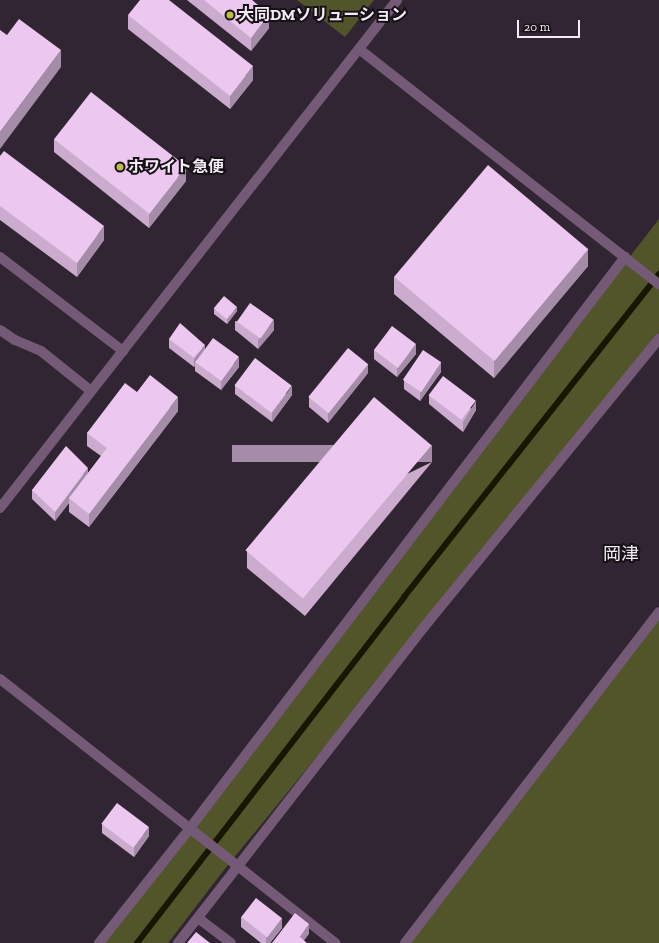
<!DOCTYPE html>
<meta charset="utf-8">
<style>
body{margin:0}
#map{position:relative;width:659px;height:943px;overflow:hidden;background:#322533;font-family:"Zilla Slab","Noto Sans JP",serif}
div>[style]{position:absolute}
.green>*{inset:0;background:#52542a}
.stream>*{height:6px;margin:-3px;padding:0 3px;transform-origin:3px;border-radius:3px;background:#161601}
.minor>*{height:10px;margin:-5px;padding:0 5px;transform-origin:5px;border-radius:5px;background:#755a77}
.wall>*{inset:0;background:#cbacce}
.shaded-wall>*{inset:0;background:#a58ca8;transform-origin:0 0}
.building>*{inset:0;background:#ecc8f0;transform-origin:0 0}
.dots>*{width:11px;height:11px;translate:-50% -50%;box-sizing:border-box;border:2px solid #161017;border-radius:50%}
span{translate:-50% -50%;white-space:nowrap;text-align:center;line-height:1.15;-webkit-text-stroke:4px #161017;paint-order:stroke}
.poi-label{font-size:16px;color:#f4ebf4;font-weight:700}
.left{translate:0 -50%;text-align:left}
.quarter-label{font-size:18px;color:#f4ebf4}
.scale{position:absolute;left:517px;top:20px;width:63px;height:18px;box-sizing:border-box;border:2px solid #f4ebf4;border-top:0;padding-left:5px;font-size:12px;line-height:14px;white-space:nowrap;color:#f4ebf4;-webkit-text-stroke:3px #161017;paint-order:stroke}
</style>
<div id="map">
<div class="green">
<i style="clip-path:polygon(297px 0,374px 0,345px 37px)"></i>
<i style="clip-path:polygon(659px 219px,659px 344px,568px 451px,227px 866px,168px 943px,99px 943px)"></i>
<i style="clip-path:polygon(659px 615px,659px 943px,410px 943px)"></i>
</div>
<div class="stream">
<i style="left:137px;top:943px;width:437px;rotate:-52.3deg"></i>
<i style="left:404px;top:597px;width:412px;rotate:-51.7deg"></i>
</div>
<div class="minor">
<i style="left:359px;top:49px;width:381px;rotate:38.1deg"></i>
<i style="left:0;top:257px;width:155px;rotate:37.4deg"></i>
<i style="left:0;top:330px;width:18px;rotate:34deg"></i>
<i style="left:15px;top:340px;width:28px;rotate:23deg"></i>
<i style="left:41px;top:351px;width:64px;rotate:38.7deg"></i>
<i style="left:0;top:508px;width:645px;rotate:-51.99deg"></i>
<i style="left:0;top:679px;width:427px;rotate:38.2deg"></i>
<i style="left:198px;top:918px;width:41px;rotate:37.1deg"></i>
<i style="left:99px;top:943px;width:147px;rotate:-51.6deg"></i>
<i style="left:190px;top:828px;width:718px;rotate:-52.7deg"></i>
<i style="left:178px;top:943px;width:400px;rotate:-52.1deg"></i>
<i style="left:424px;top:627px;width:372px;rotate:-50.8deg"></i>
<i style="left:405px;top:943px;width:417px;rotate:-52.5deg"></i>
</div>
<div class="wall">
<i style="clip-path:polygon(187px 0,252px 0,269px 28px,251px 51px)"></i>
<i style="clip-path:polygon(128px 15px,253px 80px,230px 109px,128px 29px)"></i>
<i style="clip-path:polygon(54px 139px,186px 181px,149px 228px,54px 152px)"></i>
<i style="clip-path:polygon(0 156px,104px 240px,77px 277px,0 220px)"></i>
<i style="clip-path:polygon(588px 266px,494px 378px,394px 294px,394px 277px)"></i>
<i style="clip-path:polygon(214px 309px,237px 311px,227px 324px,214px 314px)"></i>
<i style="clip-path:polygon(235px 321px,274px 330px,258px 349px,235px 330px)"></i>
<i style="clip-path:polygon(169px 339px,205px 349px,239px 367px,221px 390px,195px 371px,195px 366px,194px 367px,169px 348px)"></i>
<i style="clip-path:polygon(374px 350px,416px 354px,397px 377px,374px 359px)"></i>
<i style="clip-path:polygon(441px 372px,420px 401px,404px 389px,404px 380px)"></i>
<i style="clip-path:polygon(368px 373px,328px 423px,309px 407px,309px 398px)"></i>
<i style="clip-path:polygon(235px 385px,292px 395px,272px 422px,235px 394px)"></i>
<i style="clip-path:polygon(137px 392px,178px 411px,89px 527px,69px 512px,69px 503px,55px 521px,32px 499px,32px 490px,88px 473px,101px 456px,87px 446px,87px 433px)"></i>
<i style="clip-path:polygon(429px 395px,476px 410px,463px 432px,429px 404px)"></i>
<i style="clip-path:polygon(432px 462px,305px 616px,247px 568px,247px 551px)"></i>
<i style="clip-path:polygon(102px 824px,149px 836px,134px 857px,102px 833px)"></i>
<i style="clip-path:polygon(241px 917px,282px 928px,270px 943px,261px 943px,241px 927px)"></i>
</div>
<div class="shaded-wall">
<i style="clip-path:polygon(269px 14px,269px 28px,251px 51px,251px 38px)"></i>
<i style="clip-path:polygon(61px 50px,61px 67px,0 149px,0 132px)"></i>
<i style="clip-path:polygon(253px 66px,253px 80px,230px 109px,230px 96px)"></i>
<i style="clip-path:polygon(186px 167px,186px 181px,149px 228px,149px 214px)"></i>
<i style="clip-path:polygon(104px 226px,104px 240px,77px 277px,77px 263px)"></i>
<i style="clip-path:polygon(588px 249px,588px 266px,494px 378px,494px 361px)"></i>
<i style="clip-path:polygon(237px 307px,237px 311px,227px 324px,227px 319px)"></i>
<i style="clip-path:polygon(274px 320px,274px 330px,258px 349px,258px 340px)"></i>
<i style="clip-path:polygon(416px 344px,416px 354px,397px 377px,397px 368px)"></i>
<i style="clip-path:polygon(205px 345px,205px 354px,195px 362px,195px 366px,194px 367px,194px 358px)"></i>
<i style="clip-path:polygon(239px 357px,239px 367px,221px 390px,221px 381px)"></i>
<i style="clip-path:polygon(441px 362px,441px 372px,420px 401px,420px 392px)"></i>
<i style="clip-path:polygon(368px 364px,368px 373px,328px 423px,328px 413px)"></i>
<i style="clip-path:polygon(292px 386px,292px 395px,272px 422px,272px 413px)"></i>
<i style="clip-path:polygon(178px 397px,178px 411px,89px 527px,89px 514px)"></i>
<i style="clip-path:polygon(476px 401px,476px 410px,463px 432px,463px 422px)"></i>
<i style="left:432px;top:445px;width:17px;height:200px;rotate:90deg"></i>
<i style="clip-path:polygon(88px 468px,88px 477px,69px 498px,69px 503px,55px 521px,55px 512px)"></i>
<i style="clip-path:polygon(149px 827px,149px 836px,134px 857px,134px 847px)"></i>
<i style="clip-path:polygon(282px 918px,282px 928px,270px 943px,266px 943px,266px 938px)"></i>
<i style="clip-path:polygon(309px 924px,309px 934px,302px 943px,300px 937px)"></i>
</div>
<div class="building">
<i style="clip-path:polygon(140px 0,169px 0,253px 66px,230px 96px,128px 15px)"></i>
<i style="clip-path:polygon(204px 0,252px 0,269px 14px,251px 38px)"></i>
<i style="clip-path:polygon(19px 19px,61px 50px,0 132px,0 30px,7px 35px)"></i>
<i style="left:91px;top:92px;width:121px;height:60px;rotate:38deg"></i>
<i style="clip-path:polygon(4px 151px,104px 226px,77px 263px,0 206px,0 156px)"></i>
<i style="left:488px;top:165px;width:131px;height:146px;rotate:40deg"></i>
<i style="left:224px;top:296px;width:17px;height:16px;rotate:40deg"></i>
<i style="left:250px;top:303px;width:29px;height:23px;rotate:35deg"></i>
<i style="clip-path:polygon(180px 323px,205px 345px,194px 358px,169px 339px)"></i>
<i style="left:392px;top:326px;width:30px;height:30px;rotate:37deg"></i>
<i style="left:213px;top:338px;width:32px;height:30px;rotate:36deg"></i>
<i style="left:348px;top:348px;width:26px;height:63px;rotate:39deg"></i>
<i style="left:423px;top:350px;width:22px;height:36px;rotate:34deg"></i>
<i style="left:255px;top:358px;width:46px;height:34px;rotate:37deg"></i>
<i style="clip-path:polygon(150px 375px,178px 397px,89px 514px,69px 498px,107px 448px,87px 433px,125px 383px,137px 392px)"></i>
<i style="left:443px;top:376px;width:41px;height:24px;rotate:37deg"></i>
<i style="left:374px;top:397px;width:75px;height:200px;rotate:40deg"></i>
<i style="clip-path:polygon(66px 446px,88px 468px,55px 512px,32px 490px)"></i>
<i style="left:117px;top:803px;width:40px;height:26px;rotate:37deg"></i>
<i style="left:256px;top:898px;width:33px;height:24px;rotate:38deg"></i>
<i style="clip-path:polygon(295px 913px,309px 924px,300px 937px,307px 943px,272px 943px)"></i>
<i style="clip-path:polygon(196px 932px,210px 943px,187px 943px)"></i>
</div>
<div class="dots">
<i style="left:230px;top:15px;background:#bbc044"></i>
<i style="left:120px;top:167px;background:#bbc044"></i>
</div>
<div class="poi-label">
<span class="left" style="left:238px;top:15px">大同DMソリューション</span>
<span class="left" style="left:128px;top:167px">ホワイト急便</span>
</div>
<div class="quarter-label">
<span style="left:621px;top:554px">岡津</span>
</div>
<div class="scale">20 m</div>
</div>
